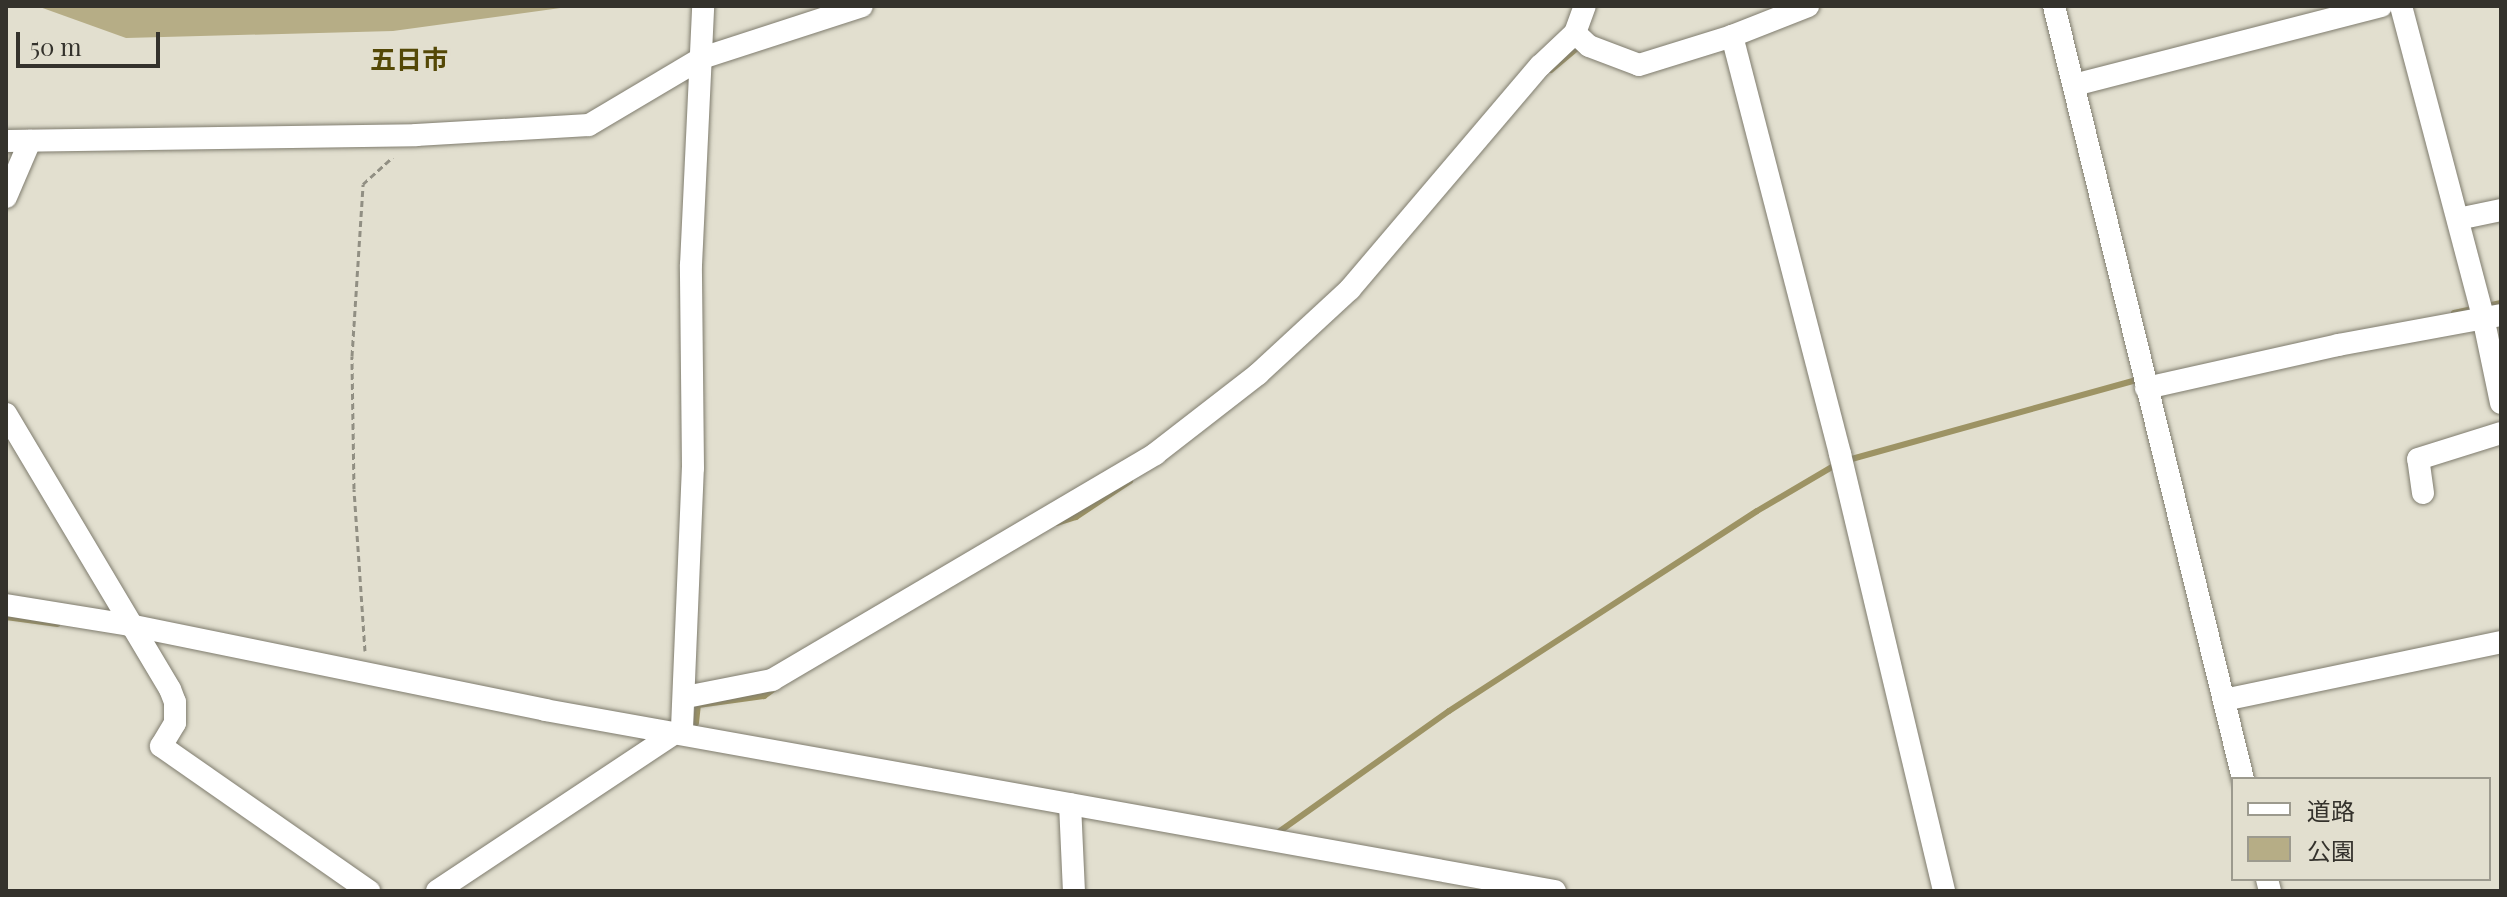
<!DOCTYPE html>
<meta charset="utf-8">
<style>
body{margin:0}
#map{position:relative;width:2507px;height:897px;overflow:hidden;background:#e2dfcf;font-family:"Playfair Display","Noto Sans JP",serif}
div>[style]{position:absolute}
.green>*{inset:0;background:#b6ad86}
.stream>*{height:6px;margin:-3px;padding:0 3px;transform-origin:3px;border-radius:3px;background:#9d9364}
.path>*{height:3px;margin-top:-1.5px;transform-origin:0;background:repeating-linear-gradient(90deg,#918f83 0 6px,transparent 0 10px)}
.roads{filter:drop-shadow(0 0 2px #7f7c6e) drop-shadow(0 0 2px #7f7c6e)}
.minor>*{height:22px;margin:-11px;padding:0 11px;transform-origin:11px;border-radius:11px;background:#fff}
span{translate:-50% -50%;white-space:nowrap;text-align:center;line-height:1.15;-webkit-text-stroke:6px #e2dfcf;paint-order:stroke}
.quarter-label{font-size:26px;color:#544806;font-weight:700}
.frame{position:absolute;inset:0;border:8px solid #34322c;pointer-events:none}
.legend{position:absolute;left:2231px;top:777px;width:260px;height:104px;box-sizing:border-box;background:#e2dfcf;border:2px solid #9c9a8e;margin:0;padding:10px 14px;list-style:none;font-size:24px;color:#34322c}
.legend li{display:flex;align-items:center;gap:16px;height:40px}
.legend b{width:40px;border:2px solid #9c9a8e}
.scale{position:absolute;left:16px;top:32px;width:144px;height:36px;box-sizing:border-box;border:4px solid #34322c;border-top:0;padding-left:10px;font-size:24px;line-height:28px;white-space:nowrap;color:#34322c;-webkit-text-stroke:6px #e2dfcf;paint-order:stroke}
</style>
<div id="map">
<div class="green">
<i style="clip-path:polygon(37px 6px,575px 6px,393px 31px,126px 38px)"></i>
</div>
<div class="stream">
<i style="left:1551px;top:70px;width:33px;rotate:-40deg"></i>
<i style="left:2454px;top:313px;width:48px;rotate:-12deg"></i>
<i style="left:1848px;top:460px;width:304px;rotate:-15.5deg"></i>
<i style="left:1057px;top:523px;width:20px;rotate:-18deg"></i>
<i style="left:1076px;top:517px;width:65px;rotate:-33.7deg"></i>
<i style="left:6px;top:617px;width:52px;rotate:7.7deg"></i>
<i style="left:696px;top:723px;width:18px;rotate:-84deg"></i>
<i style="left:698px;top:705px;width:67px;rotate:-7.8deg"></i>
<i style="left:764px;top:696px;width:17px;rotate:-36deg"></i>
<i style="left:1280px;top:831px;width:207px;rotate:-35.4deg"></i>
<i style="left:1449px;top:711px;width:367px;rotate:-33deg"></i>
<i style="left:1757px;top:511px;width:93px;rotate:-30.4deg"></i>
</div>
<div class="path">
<i style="left:365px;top:651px;width:162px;rotate:-93.9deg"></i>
<i style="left:354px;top:489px;width:133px;rotate:-90.9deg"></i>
<i style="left:352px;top:356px;width:172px;rotate:-86.3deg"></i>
<i style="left:363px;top:184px;width:40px;rotate:-42deg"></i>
</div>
<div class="roads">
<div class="minor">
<i style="left:2054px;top:6px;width:796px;rotate:76.26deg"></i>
<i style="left:2401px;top:6px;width:317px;rotate:75.2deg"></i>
<i style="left:2482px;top:312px;width:93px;rotate:78.2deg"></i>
<i style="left:1575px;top:33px;width:19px;rotate:43deg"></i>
<i style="left:1589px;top:46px;width:53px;rotate:20.8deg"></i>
<i style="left:1639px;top:65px;width:97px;rotate:-17.3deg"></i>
<i style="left:1732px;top:36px;width:82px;rotate:-21.5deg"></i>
<i style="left:1732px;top:36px;width:432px;rotate:75.5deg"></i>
<i style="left:1840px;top:454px;width:449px;rotate:76.6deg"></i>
<i style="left:2074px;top:85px;width:317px;rotate:-14.4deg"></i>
<i style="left:6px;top:141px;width:410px;rotate:-0.8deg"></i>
<i style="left:416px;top:135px;width:173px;rotate:-3.3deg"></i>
<i style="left:589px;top:125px;width:131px;rotate:-30.7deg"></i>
<i style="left:702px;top:58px;width:168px;rotate:-18deg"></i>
<i style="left:6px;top:197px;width:61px;rotate:-66.8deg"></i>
<i style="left:2458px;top:219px;width:44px;rotate:-11.8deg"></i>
<i style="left:2146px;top:388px;width:197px;rotate:-12.6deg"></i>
<i style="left:2338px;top:345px;width:166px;rotate:-10.4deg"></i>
<i style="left:6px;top:414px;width:320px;rotate:59.2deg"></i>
<i style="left:170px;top:689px;width:14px;rotate:69deg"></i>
<i style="left:175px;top:702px;width:21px;rotate:90deg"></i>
<i style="left:175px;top:723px;width:27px;rotate:121deg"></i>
<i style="left:161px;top:746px;width:254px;rotate:34.9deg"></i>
<i style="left:2423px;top:493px;width:34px;rotate:-98deg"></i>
<i style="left:2418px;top:459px;width:87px;rotate:-17.4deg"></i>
<i style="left:6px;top:605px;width:125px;rotate:9.2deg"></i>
<i style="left:129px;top:625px;width:425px;rotate:11.5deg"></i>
<i style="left:545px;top:710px;width:1026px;rotate:10.16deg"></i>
<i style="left:686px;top:697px;width:88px;rotate:-11.2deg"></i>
<i style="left:772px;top:680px;width:445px;rotate:-30.5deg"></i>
<i style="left:1155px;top:454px;width:130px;rotate:-37.8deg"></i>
<i style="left:1258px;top:374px;width:125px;rotate:-42.7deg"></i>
<i style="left:1350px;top:289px;width:293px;rotate:-49.6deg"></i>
<i style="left:1540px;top:66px;width:48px;rotate:-43.3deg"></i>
<i style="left:1575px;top:33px;width:29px;rotate:-70deg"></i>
<i style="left:2224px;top:700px;width:283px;rotate:-11.8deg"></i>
<i style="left:1070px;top:804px;width:87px;rotate:87.4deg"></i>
<i style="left:2267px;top:879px;width:12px;rotate:76deg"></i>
<i style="left:437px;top:891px;width:294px;rotate:-33.6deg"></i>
<i style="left:682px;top:728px;width:260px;rotate:-87.6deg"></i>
<i style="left:693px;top:468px;width:203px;rotate:-90.6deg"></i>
<i style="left:691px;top:265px;width:259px;rotate:-87.3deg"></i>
</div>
</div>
<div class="quarter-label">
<span style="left:409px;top:59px">五日市</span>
</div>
<div class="frame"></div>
<ul class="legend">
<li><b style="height:10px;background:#fff"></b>道路</li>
<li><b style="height:22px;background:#b6ad86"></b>公園</li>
</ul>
<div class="scale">50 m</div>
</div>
